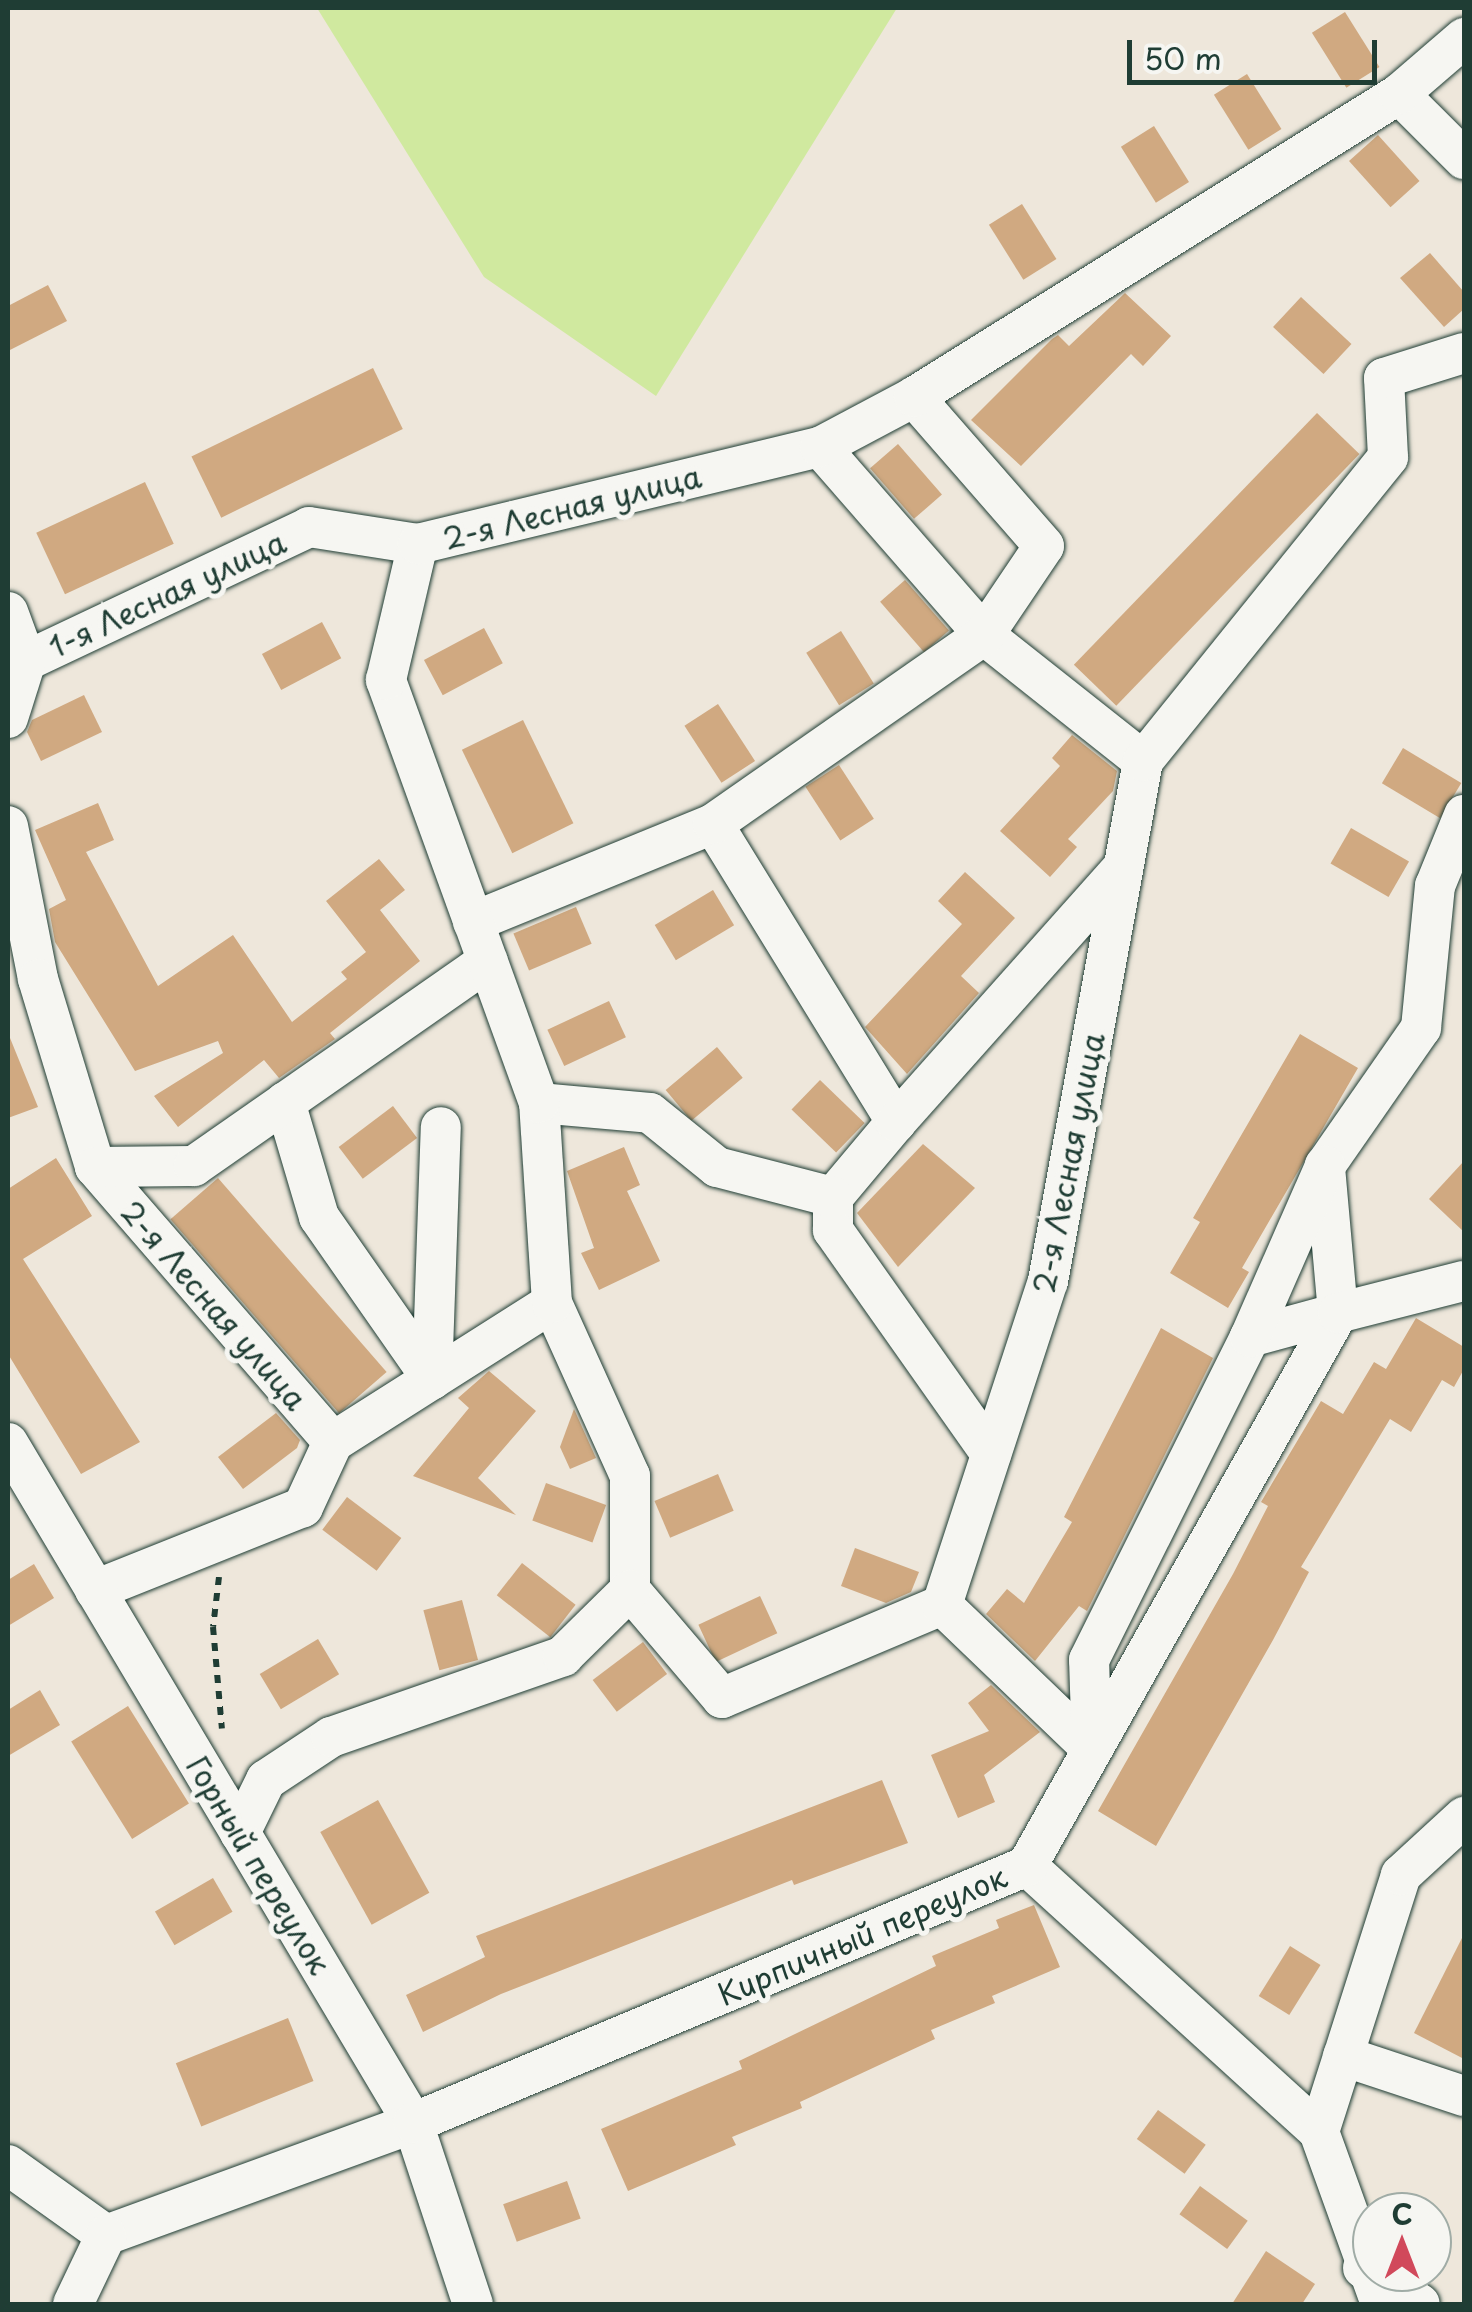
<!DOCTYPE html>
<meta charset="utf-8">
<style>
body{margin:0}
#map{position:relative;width:1472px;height:2312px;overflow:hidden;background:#eee7db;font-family:"Playpen Sans",sans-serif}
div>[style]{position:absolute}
.green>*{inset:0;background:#d0e99f}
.building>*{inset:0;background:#d0a981;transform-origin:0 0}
.path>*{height:6px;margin-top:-3px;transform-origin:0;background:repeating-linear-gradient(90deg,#1f3d34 0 8px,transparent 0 16px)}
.roads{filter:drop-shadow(0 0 2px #1f3d34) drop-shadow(0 0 2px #1f3d34)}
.minor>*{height:40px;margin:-20px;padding:0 20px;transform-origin:20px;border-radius:20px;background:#f6f6f2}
span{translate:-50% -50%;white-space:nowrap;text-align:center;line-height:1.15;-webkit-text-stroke:10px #f6f6f2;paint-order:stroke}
.street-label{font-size:30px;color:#1f3d34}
.frame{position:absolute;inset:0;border:10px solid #1f3d34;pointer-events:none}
.north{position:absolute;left:1352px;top:2192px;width:100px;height:100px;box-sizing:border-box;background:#f6f6f2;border:2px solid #a0aca6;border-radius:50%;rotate:0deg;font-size:28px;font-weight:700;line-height:40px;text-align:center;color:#1f3d34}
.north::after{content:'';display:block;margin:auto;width:35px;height:45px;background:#d1495b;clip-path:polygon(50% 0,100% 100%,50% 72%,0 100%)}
.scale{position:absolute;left:1127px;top:40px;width:250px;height:45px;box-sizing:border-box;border:5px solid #1f3d34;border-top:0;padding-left:12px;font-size:30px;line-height:35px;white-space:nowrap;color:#1f3d34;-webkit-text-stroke:8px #f6f6f2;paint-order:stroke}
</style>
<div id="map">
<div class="green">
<i style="clip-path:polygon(317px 8px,897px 8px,656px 396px,484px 277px)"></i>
</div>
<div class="building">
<i style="left:1345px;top:12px;width:65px;height:39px;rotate:58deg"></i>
<i style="left:1247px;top:74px;width:65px;height:39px;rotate:58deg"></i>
<i style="left:1154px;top:126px;width:66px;height:39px;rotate:58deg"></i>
<i style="left:1378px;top:135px;width:62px;height:39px;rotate:48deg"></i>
<i style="left:1022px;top:204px;width:65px;height:39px;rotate:58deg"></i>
<i style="clip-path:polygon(1430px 253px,1464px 292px,1464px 309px,1444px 327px,1400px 278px)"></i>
<i style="clip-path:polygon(48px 285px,67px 321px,8px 351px,8px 306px)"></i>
<i style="clip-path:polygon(1125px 293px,1171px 336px,1143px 366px,1131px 354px,1021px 466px,971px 420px,1052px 339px,1058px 335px,1069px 346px)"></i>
<i style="left:1301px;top:297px;width:69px;height:41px;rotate:43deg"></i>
<i style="left:373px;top:368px;width:68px;height:202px;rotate:64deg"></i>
<i style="left:1317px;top:413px;width:59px;height:350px;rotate:44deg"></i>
<i style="left:898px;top:444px;width:67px;height:37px;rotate:49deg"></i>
<i style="left:145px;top:482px;width:68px;height:120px;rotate:65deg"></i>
<i style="left:905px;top:580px;width:67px;height:33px;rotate:49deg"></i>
<i style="left:322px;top:622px;width:41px;height:68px;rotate:62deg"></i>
<i style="left:484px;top:628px;width:40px;height:68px;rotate:62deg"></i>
<i style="left:841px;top:631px;width:62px;height:41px;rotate:58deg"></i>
<i style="clip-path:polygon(84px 695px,102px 732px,41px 761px,27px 732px,32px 720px)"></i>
<i style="left:718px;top:704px;width:68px;height:40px;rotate:57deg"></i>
<i style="left:523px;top:720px;width:115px;height:68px;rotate:64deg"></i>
<i style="clip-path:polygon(1072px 735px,1117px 771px,1113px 791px,1068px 839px,1077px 847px,1050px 877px,1000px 831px,1060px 766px,1052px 758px)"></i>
<i style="left:1403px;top:748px;width:68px;height:41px;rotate:31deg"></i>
<i style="left:839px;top:765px;width:64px;height:40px;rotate:57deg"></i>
<i style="clip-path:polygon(98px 803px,114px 840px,86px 852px,158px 986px,233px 935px,292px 1022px,347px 979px,341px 972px,366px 952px,326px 901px,379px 859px,405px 890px,380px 910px,420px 961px,330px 1033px,335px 1039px,279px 1078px,264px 1060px,178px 1127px,154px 1096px,223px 1053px,218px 1041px,135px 1071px,55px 942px,49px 909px,66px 900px,35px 830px)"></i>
<i style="left:1351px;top:828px;width:67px;height:41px;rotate:30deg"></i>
<i style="clip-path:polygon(965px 872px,1015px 918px,961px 976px,979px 993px,907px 1074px,865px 1027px,962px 924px,938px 901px)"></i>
<i style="left:713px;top:890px;width:41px;height:68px;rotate:59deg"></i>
<i style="left:576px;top:907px;width:40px;height:68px;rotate:67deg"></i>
<i style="left:609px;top:1001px;width:40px;height:68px;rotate:65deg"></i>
<i style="clip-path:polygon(8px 1033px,38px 1107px,8px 1118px)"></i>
<i style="clip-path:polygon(1300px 1034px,1358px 1068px,1242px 1268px,1249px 1272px,1228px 1308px,1170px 1273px,1200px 1222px,1193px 1218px)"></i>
<i style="left:717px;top:1047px;width:40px;height:67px;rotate:50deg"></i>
<i style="left:820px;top:1080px;width:62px;height:41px;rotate:44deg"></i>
<i style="left:393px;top:1106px;width:40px;height:68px;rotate:53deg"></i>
<i style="clip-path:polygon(923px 1144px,975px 1188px,898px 1267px,857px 1213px)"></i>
<i style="clip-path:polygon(624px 1147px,640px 1185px,627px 1191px,660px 1261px,599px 1290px,581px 1253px,594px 1248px,567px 1171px)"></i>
<i style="clip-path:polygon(56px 1158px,92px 1216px,23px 1259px,140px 1442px,81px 1474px,8px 1354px,8px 1189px)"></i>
<i style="clip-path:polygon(1464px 1161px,1464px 1232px,1429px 1199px)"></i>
<i style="left:218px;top:1178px;width:257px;height:63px;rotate:49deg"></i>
<i style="clip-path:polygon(1416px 1318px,1464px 1347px,1464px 1369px,1454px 1387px,1442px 1380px,1411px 1432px,1390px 1419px,1301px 1567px,1309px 1572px,1273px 1640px,1156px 1846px,1098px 1811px,1233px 1574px,1268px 1506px,1261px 1502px,1321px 1401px,1343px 1414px,1374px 1362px,1386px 1369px)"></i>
<i style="clip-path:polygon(1161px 1328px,1213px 1358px,1087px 1611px,1079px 1606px,1035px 1661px,986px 1614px,1007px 1589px,1024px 1603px,1072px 1522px,1064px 1517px)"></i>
<i style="clip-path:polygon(489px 1371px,536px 1411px,478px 1478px,516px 1515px,413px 1476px,469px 1408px,458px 1398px)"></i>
<i style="clip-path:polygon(574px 1409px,596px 1458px,570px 1469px,560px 1447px)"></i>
<i style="clip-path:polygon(276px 1413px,300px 1440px,297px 1448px,243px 1489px,218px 1457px)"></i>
<i style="left:718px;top:1474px;width:40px;height:69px;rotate:67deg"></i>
<i style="left:546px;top:1483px;width:64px;height:40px;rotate:20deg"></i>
<i style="left:347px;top:1497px;width:68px;height:41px;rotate:37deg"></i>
<i style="clip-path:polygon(855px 1548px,919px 1572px,911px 1592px,886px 1603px,841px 1586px)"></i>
<i style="left:522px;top:1563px;width:68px;height:41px;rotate:38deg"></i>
<i style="clip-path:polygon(34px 1564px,54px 1598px,8px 1626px,8px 1580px)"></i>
<i style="left:760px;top:1596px;width:41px;height:68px;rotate:65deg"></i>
<i style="left:462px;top:1600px;width:62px;height:40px;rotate:75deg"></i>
<i style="left:318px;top:1639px;width:41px;height:68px;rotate:59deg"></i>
<i style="left:643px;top:1642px;width:40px;height:63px;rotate:53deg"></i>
<i style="clip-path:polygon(991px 1685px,1040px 1732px,984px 1775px,995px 1802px,958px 1818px,931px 1755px,989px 1731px,968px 1703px)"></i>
<i style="clip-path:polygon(40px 1690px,60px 1725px,8px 1756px,8px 1710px)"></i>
<i style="left:128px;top:1706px;width:115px;height:67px;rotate:58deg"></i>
<i style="clip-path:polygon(882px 1780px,908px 1843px,794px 1885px,792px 1880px,501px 1994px,423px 2032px,406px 1995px,485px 1957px,476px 1936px)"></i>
<i style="left:378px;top:1800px;width:106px;height:66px;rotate:61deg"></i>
<i style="left:213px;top:1878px;width:39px;height:67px;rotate:60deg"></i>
<i style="clip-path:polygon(1034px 1905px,1060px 1967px,992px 1996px,995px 2003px,931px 2030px,935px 2039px,800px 2102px,802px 2108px,732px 2137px,736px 2145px,628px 2191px,601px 2129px,742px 2069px,739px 2061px,936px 1966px,932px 1956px,999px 1928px,996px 1920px)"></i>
<i style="clip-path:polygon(1464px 1934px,1464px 2059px,1414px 2033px)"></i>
<i style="left:1290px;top:1946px;width:36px;height:59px;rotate:32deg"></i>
<i style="left:288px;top:2018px;width:68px;height:121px;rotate:68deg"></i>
<i style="left:1158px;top:2110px;width:59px;height:36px;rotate:36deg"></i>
<i style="left:567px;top:2181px;width:40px;height:68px;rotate:70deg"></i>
<i style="left:1200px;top:2186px;width:59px;height:35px;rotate:36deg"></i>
<i style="clip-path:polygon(1266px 2251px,1315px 2284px,1302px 2304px,1232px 2304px)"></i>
</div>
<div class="path">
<i style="left:219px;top:1577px;width:50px;rotate:96.8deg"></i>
<i style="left:213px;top:1627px;width:102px;rotate:85deg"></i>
</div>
<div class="roads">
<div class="minor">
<i style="left:1399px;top:94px;width:92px;rotate:45deg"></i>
<i style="left:820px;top:447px;width:249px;rotate:48.9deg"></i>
<i style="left:984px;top:635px;width:203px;rotate:38.4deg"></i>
<i style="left:8px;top:612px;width:52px;rotate:69.8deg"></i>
<i style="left:26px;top:661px;width:313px;rotate:-25.3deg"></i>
<i style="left:309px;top:527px;width:110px;rotate:8.9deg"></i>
<i style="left:8px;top:718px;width:60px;rotate:-72.5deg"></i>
<i style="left:713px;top:824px;width:350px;rotate:58.4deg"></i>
<i style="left:896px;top:1122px;width:98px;rotate:130deg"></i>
<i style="left:833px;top:1197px;width:33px;rotate:90deg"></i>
<i style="left:833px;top:1230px;width:274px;rotate:54.8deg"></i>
<i style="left:8px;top:826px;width:156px;rotate:78.9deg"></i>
<i style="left:38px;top:979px;width:196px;rotate:73.1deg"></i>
<i style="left:95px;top:1167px;width:364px;rotate:49.1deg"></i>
<i style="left:333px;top:1442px;width:72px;rotate:114.8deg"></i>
<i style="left:303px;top:1507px;width:224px;rotate:158.2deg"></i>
<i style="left:473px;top:922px;width:259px;rotate:-22.2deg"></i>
<i style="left:713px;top:824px;width:330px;rotate:-34.9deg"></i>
<i style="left:984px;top:635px;width:107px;rotate:-56deg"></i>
<i style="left:1044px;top:546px;width:198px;rotate:-131.1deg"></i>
<i style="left:285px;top:1102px;width:120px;rotate:73.5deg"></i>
<i style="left:319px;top:1217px;width:198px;rotate:55.1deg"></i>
<i style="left:432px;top:1379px;width:252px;rotate:-88deg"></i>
<i style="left:539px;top:1103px;width:111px;rotate:5.1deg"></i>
<i style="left:650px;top:1113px;width:86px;rotate:38.9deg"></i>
<i style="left:717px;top:1167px;width:120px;rotate:14.5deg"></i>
<i style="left:896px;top:1122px;width:341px;rotate:-48.3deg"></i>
<i style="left:95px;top:1167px;width:99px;rotate:-0.6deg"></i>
<i style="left:194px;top:1166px;width:358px;rotate:-34.9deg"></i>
<i style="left:1250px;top:1337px;width:91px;rotate:-15.3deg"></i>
<i style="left:1338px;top:1313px;width:148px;rotate:-95.1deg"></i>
<i style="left:1325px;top:1166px;width:168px;rotate:-55.2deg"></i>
<i style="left:1421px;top:1028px;width:143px;rotate:-84.4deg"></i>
<i style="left:1435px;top:886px;width:77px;rotate:-67.8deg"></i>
<i style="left:333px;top:1442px;width:259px;rotate:-32.4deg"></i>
<i style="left:8px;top:1443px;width:791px;rotate:59.22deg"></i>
<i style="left:413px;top:2123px;width:191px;rotate:71.7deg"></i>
<i style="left:942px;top:1605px;width:239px;rotate:157.1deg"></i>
<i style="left:722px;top:1698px;width:142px;rotate:-130.4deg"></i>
<i style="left:630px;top:1590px;width:114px;rotate:-90deg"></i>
<i style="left:630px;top:1476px;width:190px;rotate:-114.3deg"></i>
<i style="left:552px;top:1303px;width:200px;rotate:-93.7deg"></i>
<i style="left:539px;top:1103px;width:450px;rotate:-109.9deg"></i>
<i style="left:386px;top:680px;width:140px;rotate:-76.8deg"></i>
<i style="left:418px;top:544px;width:414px;rotate:-13.6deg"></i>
<i style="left:820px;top:447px;width:106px;rotate:-28deg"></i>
<i style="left:914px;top:397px;width:572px;rotate:-31.99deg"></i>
<i style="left:1399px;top:94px;width:86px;rotate:-40.7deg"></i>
<i style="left:1092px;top:1749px;width:208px;rotate:-136.2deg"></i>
<i style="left:942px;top:1605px;width:341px;rotate:-71.9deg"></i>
<i style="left:1048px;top:1281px;width:529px;rotate:-79.65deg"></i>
<i style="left:1143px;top:761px;width:390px;rotate:-51.1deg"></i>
<i style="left:1388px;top:457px;width:79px;rotate:-92.9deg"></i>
<i style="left:1384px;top:378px;width:84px;rotate:-17.4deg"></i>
<i style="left:1092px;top:1749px;width:89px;rotate:-91.9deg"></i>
<i style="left:1089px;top:1660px;width:361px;rotate:-63.5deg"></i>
<i style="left:1250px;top:1337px;width:187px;rotate:-66.3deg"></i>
<i style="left:240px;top:1833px;width:59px;rotate:-63.9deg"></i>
<i style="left:266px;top:1780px;width:78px;rotate:-33.5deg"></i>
<i style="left:331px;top:1737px;width:246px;rotate:-19.2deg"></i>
<i style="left:563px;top:1656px;width:94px;rotate:-44.6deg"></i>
<i style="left:1027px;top:1866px;width:395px;rotate:42.3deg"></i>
<i style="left:1343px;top:2056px;width:127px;rotate:18.3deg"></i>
<i style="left:8px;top:2165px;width:120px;rotate:35.5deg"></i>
<i style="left:106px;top:2235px;width:327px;rotate:-20deg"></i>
<i style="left:413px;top:2123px;width:666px;rotate:-22.71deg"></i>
<i style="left:1027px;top:1866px;width:634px;rotate:-60.65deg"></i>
<i style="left:1338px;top:1313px;width:130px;rotate:-14.3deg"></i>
<i style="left:1363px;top:2268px;width:67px;rotate:32.3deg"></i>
<i style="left:73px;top:2304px;width:76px;rotate:-64.4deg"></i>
<i style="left:1381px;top:2304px;width:183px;rotate:-109.8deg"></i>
<i style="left:1319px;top:2132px;width:270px;rotate:-72.3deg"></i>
<i style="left:1401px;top:1875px;width:86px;rotate:-42.6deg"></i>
</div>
</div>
<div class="street-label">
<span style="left:572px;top:507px;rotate:-14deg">2-я Лесная улица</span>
<span style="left:167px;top:594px;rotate:-25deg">1-я Лесная улица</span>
<span style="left:1068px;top:1163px;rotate:-79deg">2-я Лесная улица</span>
<span style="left:214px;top:1305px;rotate:49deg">2-я Лесная улица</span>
<span style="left:259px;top:1865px;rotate:59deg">Горный переулок</span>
<span style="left:862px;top:1935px;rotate:-23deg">Кирпичный переулок</span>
</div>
<div class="frame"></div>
<div class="north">С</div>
<div class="scale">50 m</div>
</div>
